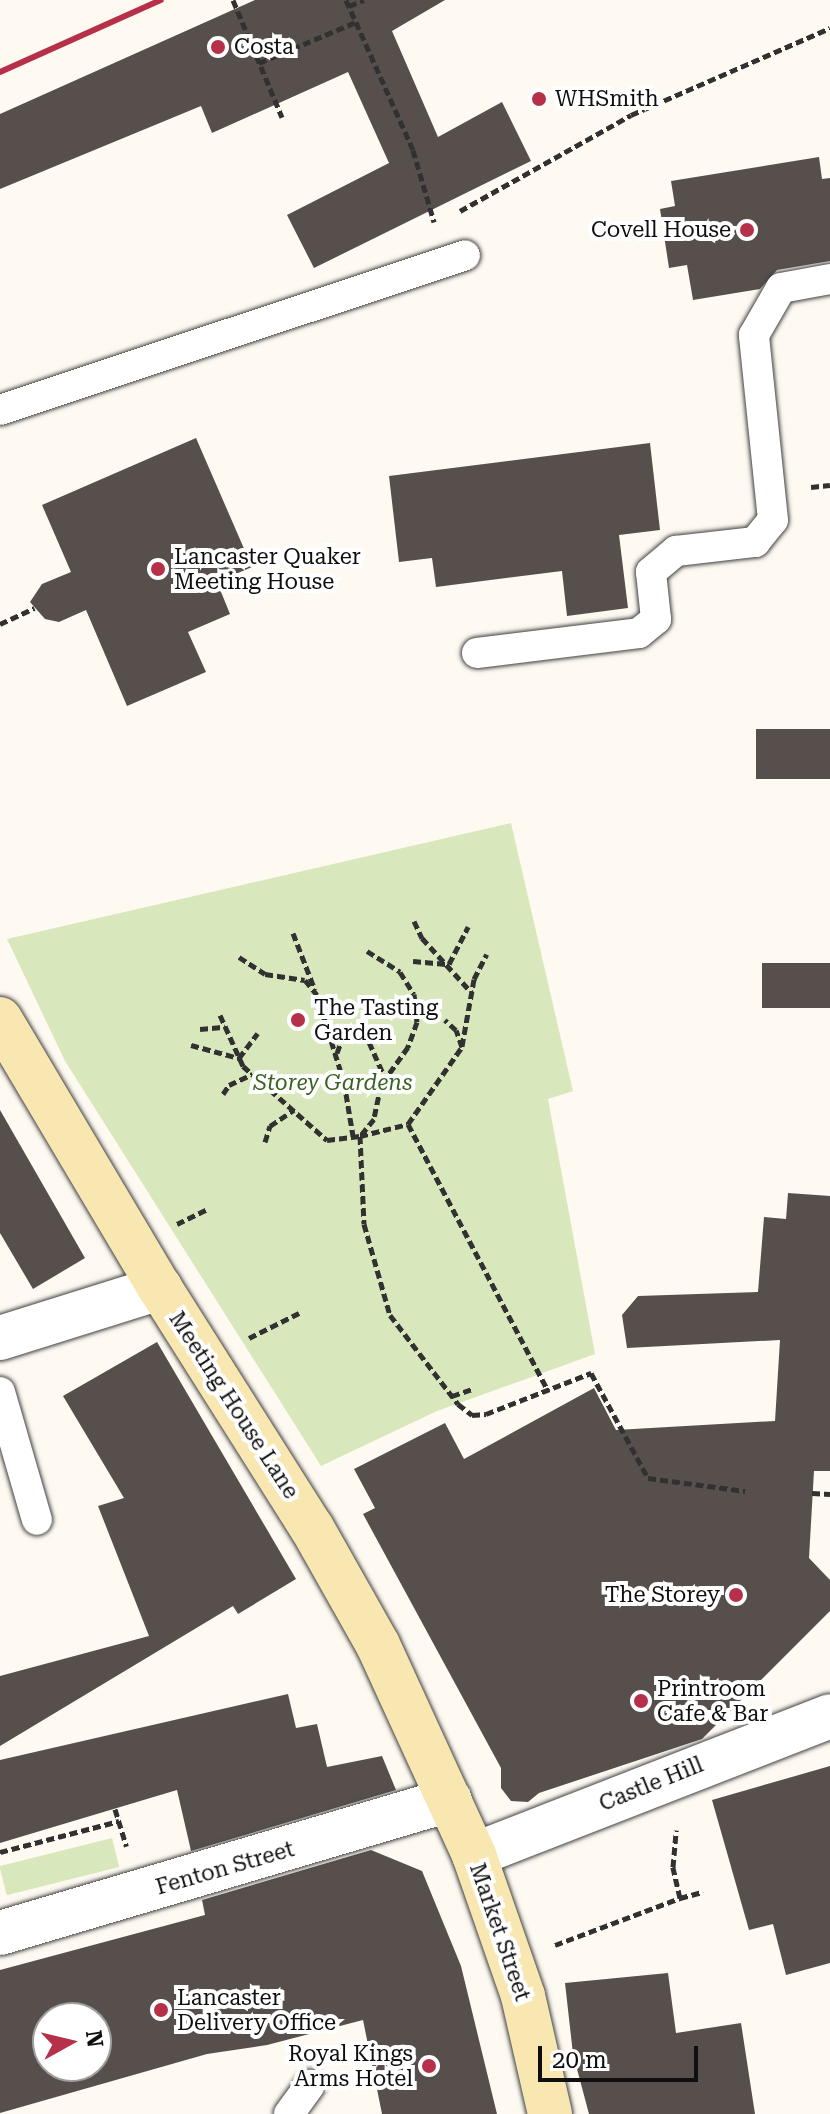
<!DOCTYPE html>
<style>
body{margin:0}
#map{position:relative;width:830px;height:2114px;overflow:hidden;background:#fefaf2;font-family:"Roboto Serif",serif}
div>[style]{position:absolute}
.green>*{inset:0;background:#d9e7bd;transform-origin:0 0}
.building>*{inset:0;background:#574f4c;transform-origin:0 0}
.path>*{height:5px;margin-top:-2.5px;transform-origin:0;background:repeating-linear-gradient(90deg,#313131 0 8px,transparent 0 12px)}
.roads{filter:drop-shadow(0 0 2px #424242) drop-shadow(0 0 2px #424242)}
.lane>*{height:30px;margin:-15px;padding:0 15px;transform-origin:15px;border-radius:15px;background:#fff}
.street>*{height:44px;margin:-22px;padding:0 22px;transform-origin:22px;border-radius:22px;background:#fff}
.secondary>*{height:44px;margin:-22px;padding:0 22px;transform-origin:22px;border-radius:22px;background:#f9e7b1}
.rail>*{height:6px;margin:-3px;padding:0 3px;transform-origin:3px;border-radius:3px;background:#b6304a}
.dots>*{width:22px;height:22px;translate:-50% -50%;box-sizing:border-box;border:4px solid #fff;border-radius:50%}
span{translate:-50% -50%;white-space:nowrap;text-align:center;line-height:1.15;-webkit-text-stroke:8px #fff;paint-order:stroke}
.poi-label{font-size:22px;color:#0f0f0f}
.left{translate:0 -50%;text-align:left}
.right{translate:-100% -50%;text-align:right}
.park-label{font-size:22px;color:#3a6323;font-style:italic}
.street-label{font-size:22px;color:#0f0f0f}
.north{position:absolute;left:32px;top:2002px;width:80px;height:80px;box-sizing:border-box;background:#fff;border:2px solid #9f9f9f;border-radius:50%;rotate:82deg;font-size:22px;font-weight:700;line-height:32px;text-align:center;color:#0f0f0f}
.north::after{content:'';display:block;margin:auto;width:28px;height:36px;background:#b6304a;clip-path:polygon(50% 0,100% 100%,50% 72%,0 100%)}
.scale{position:absolute;left:538px;top:2046px;width:160px;height:36px;box-sizing:border-box;border:4px solid #0f0f0f;border-top:0;padding-left:10px;font-size:24px;line-height:28px;white-space:nowrap;color:#0f0f0f;-webkit-text-stroke:6px #fff;paint-order:stroke}
</style>
<div id="map">
<div class="green">
<i style="clip-path:polygon(511px 823px,573px 1091px,548px 1099px,595px 1354px,437px 1411px,321px 1466px,65px 1061px,7px 939px)"></i>
<i style="left:112px;top:1838px;width:30px;height:116px;rotate:76deg"></i>
</div>
<div class="building">
<i style="clip-path:polygon(255px 0,445px 0,392px 31px,438px 137px,502px 102px,531px 161px,314px 268px,287px 215px,389px 163px,348px 72px,212px 133px,201px 106px,0 189px,0 114px)"></i>
<i style="clip-path:polygon(819px 157px,822px 179px,830px 178px,830px 261px,777px 270px,760px 289px,693px 300px,687px 265px,669px 268px,660px 209px,675px 206px,671px 181px)"></i>
<i style="clip-path:polygon(196px 438px,252px 567px,217px 582px,230px 614px,188px 632px,206px 672px,127px 706px,86px 610px,59px 622px,45px 619px,30px 602px,42px 584px,71px 572px,42px 505px)"></i>
<i style="clip-path:polygon(650px 443px,660px 530px,619px 535px,628px 608px,567px 616px,562px 571px,436px 587px,432px 558px,399px 562px,389px 476px)"></i>
<i style="left:830px;top:729px;width:50px;height:74px;rotate:90deg"></i>
<i style="left:762px;top:963px;width:68px;height:45px"></i>
<i style="clip-path:polygon(0 1110px,85px 1258px,33px 1289px,0 1233px)"></i>
<i style="clip-path:polygon(788px 1193px,830px 1196px,830px 1471px,814px 1471px,809px 1558px,830px 1580px,830px 1611px,702px 1739px,539px 1793px,528px 1802px,511px 1801px,501px 1788px,501px 1768px,363px 1514px,375px 1508px,354px 1469px,445px 1423px,464px 1459px,594px 1388px,616px 1430px,775px 1421px,780px 1340px,627px 1348px,622px 1315px,638px 1296px,758px 1292px,764px 1217px,786px 1219px)"></i>
<i style="clip-path:polygon(157px 1342px,296px 1579px,238px 1614px,233px 1606px,0 1746px,0 1676px,149px 1636px,98px 1506px,124px 1498px,63px 1396px)"></i>
<i style="clip-path:polygon(288px 1694px,296px 1728px,317px 1724px,327px 1767px,382px 1756px,396px 1790px,191px 1851px,177px 1790px,0 1843px,0 1760px)"></i>
<i style="clip-path:polygon(830px 1766px,830px 1963px,786px 1975px,773px 1924px,749px 1930px,712px 1800px)"></i>
<i style="clip-path:polygon(evenodd,371px 1850px,422px 1871px,461px 1966px,497px 2114px,382px 2114px,363px 2020px,267px 2045px,207px 2054px,0 2113px,0 1970px,205px 1915px,202px 1900px,371px 1850px,48px 2018px,96px 2018px,96px 2066px,48px 2066px,48px 2018px)"></i>
<i style="clip-path:polygon(668px 1973px,676px 2033px,741px 2023px,755px 2114px,589px 2114px,573px 2054px,565px 1983px)"></i>
</div>
<div class="path">
<i style="left:233px;top:0;width:127px;rotate:67.3deg"></i>
<i style="left:346px;top:0;width:164px;rotate:65.9deg"></i>
<i style="left:413px;top:150px;width:75px;rotate:73.7deg"></i>
<i style="left:349px;top:6px;width:16px;rotate:-22deg"></i>
<i style="left:259px;top:63px;width:105px;rotate:-22.9deg"></i>
<i style="left:460px;top:211px;width:196px;rotate:-29.3deg"></i>
<i style="left:631px;top:115px;width:217px;rotate:-23.6deg"></i>
<i style="left:811px;top:487px;width:19px;rotate:-6deg"></i>
<i style="left:0;top:624px;width:38px;rotate:-25deg"></i>
<i style="left:414px;top:921px;width:19px;rotate:65deg"></i>
<i style="left:422px;top:938px;width:74px;rotate:47.7deg"></i>
<i style="left:293px;top:933px;width:61px;rotate:68.9deg"></i>
<i style="left:367px;top:951px;width:39px;rotate:32deg"></i>
<i style="left:400px;top:972px;width:26px;rotate:58deg"></i>
<i style="left:414px;top:994px;width:28px;rotate:84deg"></i>
<i style="left:417px;top:1022px;width:27px;rotate:110deg"></i>
<i style="left:408px;top:1047px;width:47px;rotate:125.4deg"></i>
<i style="left:381px;top:1085px;width:35px;rotate:102deg"></i>
<i style="left:374px;top:1119px;width:22px;rotate:129deg"></i>
<i style="left:360px;top:1136px;width:49px;rotate:-14deg"></i>
<i style="left:408px;top:1124px;width:301px;rotate:62.3deg"></i>
<i style="left:239px;top:957px;width:31px;rotate:33deg"></i>
<i style="left:265px;top:974px;width:40px;rotate:8.5deg"></i>
<i style="left:305px;top:980px;width:19px;rotate:51deg"></i>
<i style="left:317px;top:995px;width:91px;rotate:72.8deg"></i>
<i style="left:344px;top:1082px;width:55px;rotate:80.5deg"></i>
<i style="left:413px;top:961px;width:36px;rotate:5deg"></i>
<i style="left:449px;top:964px;width:42px;rotate:-62.8deg"></i>
<i style="left:220px;top:1015px;width:56px;rotate:65.7deg"></i>
<i style="left:243px;top:1066px;width:112px;rotate:41.4deg"></i>
<i style="left:327px;top:1140px;width:33px;rotate:-7deg"></i>
<i style="left:360px;top:1136px;width:88px;rotate:87.4deg"></i>
<i style="left:364px;top:1224px;width:95px;rotate:74.1deg"></i>
<i style="left:390px;top:1315px;width:112px;rotate:52.6deg"></i>
<i style="left:458px;top:1404px;width:18px;rotate:38deg"></i>
<i style="left:472px;top:1415px;width:14px;rotate:-4deg"></i>
<i style="left:486px;top:1414px;width:113px;rotate:-21.3deg"></i>
<i style="left:591px;top:1373px;width:119px;rotate:61.5deg"></i>
<i style="left:648px;top:1478px;width:98px;rotate:7.6deg"></i>
<i style="left:200px;top:1029px;width:25px;rotate:-5deg"></i>
<i style="left:369px;top:1042px;width:39px;rotate:66deg"></i>
<i style="left:191px;top:1045px;width:50px;rotate:15.2deg"></i>
<i style="left:239px;top:1058px;width:31px;rotate:-53deg"></i>
<i style="left:462px;top:1046px;width:68px;rotate:-79.8deg"></i>
<i style="left:474px;top:979px;width:28px;rotate:-63deg"></i>
<i style="left:337px;top:1053px;width:27px;rotate:-70deg"></i>
<i style="left:223px;top:1094px;width:11px;rotate:-56deg"></i>
<i style="left:229px;top:1085px;width:26px;rotate:-25deg"></i>
<i style="left:408px;top:1124px;width:94px;rotate:-55deg"></i>
<i style="left:462px;top:1047px;width:18px;rotate:-109deg"></i>
<i style="left:456px;top:1030px;width:15px;rotate:-138deg"></i>
<i style="left:265px;top:1142px;width:17px;rotate:-73deg"></i>
<i style="left:270px;top:1126px;width:29px;rotate:-34deg"></i>
<i style="left:177px;top:1224px;width:34px;rotate:-26deg"></i>
<i style="left:249px;top:1338px;width:56px;rotate:-26.6deg"></i>
<i style="left:452px;top:1396px;width:21px;rotate:-19deg"></i>
<i style="left:812px;top:1493px;width:18px;rotate:3deg"></i>
<i style="left:115px;top:1809px;width:39px;rotate:73deg"></i>
<i style="left:0;top:1852px;width:123px;rotate:-14.6deg"></i>
<i style="left:680px;top:1898px;width:24px;rotate:-15deg"></i>
<i style="left:555px;top:1945px;width:134px;rotate:-20.6deg"></i>
<i style="left:680px;top:1898px;width:32px;rotate:-103deg"></i>
<i style="left:673px;top:1867px;width:37px;rotate:-85deg"></i>
</div>
<div class="roads">
<div class="lane">
<i style="left:0;top:410px;width:490px;rotate:-18.4deg"></i>
<i style="left:477px;top:653px;width:163px;rotate:-7deg"></i>
<i style="left:639px;top:633px;width:22px;rotate:-39deg"></i>
<i style="left:656px;top:619px;width:47px;rotate:-96.1deg"></i>
<i style="left:651px;top:572px;width:33px;rotate:-40deg"></i>
<i style="left:676px;top:551px;width:80px;rotate:-6.5deg"></i>
<i style="left:755px;top:542px;width:28px;rotate:-51deg"></i>
<i style="left:773px;top:520px;width:186px;rotate:-95.9deg"></i>
<i style="left:754px;top:335px;width:54px;rotate:-60.1deg"></i>
<i style="left:781px;top:288px;width:50px;rotate:-10.4deg"></i>
<i style="left:0;top:1392px;width:133px;rotate:73.9deg"></i>
<i style="left:289px;top:2114px;width:36px;rotate:-54deg"></i>
</div>
<div class="street">
<i style="left:0;top:1338px;width:168px;rotate:-17.4deg"></i>
<i style="left:474px;top:1855px;width:382px;rotate:-21.3deg"></i>
<i style="left:0;top:1933px;width:469px;rotate:-16.5deg"></i>
</div>
<div class="secondary">
<i style="left:0;top:1019px;width:313px;rotate:59.3deg"></i>
<i style="left:160px;top:1288px;width:284px;rotate:57.7deg"></i>
<i style="left:312px;top:1528px;width:134px;rotate:60.6deg"></i>
<i style="left:378px;top:1645px;width:231px;rotate:65.4deg"></i>
<i style="left:474px;top:1855px;width:149px;rotate:70.8deg"></i>
<i style="left:523px;top:1996px;width:121px;rotate:77.1deg"></i>
</div>
</div>
<div class="rail">
<i style="left:0;top:72px;width:176px;rotate:-24.1deg"></i>
</div>
<div class="dots">
<i style="left:218px;top:47px;background:#b6304a"></i>
<i style="left:539px;top:99px;background:#b6304a"></i>
<i style="left:747px;top:230px;background:#b6304a"></i>
<i style="left:158px;top:569px;background:#b6304a"></i>
<i style="left:298px;top:1020px;background:#b6304a"></i>
<i style="left:736px;top:1595px;background:#b6304a"></i>
<i style="left:641px;top:1701px;background:#b6304a"></i>
<i style="left:161px;top:2010px;background:#b6304a"></i>
<i style="left:429px;top:2066px;background:#b6304a"></i>
</div>
<div class="poi-label">
<span class="left" style="left:234px;top:47px">Costa</span>
<span class="left" style="left:555px;top:99px">WHSmith</span>
<span class="right" style="left:731px;top:230px">Covell House</span>
<span class="left" style="left:174px;top:569px">Lancaster Quaker<br>Meeting House</span>
<span class="left" style="left:314px;top:1020px">The Tasting<br>Garden</span>
<span class="right" style="left:720px;top:1595px">The Storey</span>
<span class="left" style="left:657px;top:1701px">Printroom<br>Cafe &amp; Bar</span>
<span class="left" style="left:177px;top:2010px">Lancaster<br>Delivery Office</span>
<span class="right" style="left:413px;top:2066px">Royal Kings<br>Arms Hotel</span>
</div>
<div class="park-label">
<span style="left:333px;top:1083px">Storey Gardens</span>
</div>
<div class="street-label">
<span style="left:234px;top:1405px;rotate:57deg">Meeting House Lane</span>
<span style="left:651px;top:1784px;rotate:-22deg">Castle Hill</span>
<span style="left:225px;top:1868px;rotate:-16deg">Fenton Street</span>
<span style="left:500px;top:1932px;rotate:71deg">Market Street</span>
</div>
<div class="north">N</div>
<div class="scale">20 m</div>
</div>
